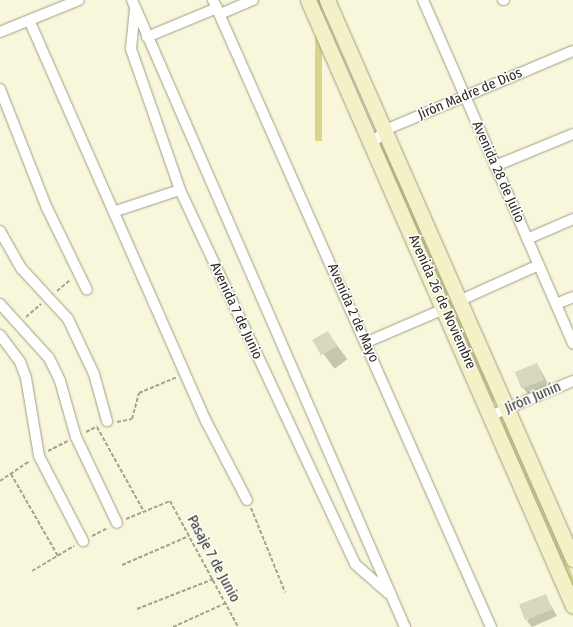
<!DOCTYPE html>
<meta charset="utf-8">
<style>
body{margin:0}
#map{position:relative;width:573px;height:627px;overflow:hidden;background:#f8f7db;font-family:"Fira Sans Condensed",sans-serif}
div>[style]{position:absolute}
.green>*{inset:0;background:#dad58b;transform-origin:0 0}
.shadow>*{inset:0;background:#0003;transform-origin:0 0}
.building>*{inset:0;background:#d9d8bc;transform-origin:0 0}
.path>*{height:2px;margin-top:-1px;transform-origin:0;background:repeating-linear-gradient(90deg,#a5a48f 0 4px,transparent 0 6px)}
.roads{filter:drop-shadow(0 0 1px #9e9d83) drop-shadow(0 0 1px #9e9d83)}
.street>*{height:10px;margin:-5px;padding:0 5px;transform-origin:5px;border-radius:5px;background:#fff}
.secondary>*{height:15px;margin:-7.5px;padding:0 7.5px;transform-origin:7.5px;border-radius:7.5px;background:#f4f1c7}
span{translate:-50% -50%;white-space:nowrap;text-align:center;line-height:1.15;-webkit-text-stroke:3px #fff;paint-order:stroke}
.street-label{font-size:14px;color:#2b2b20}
</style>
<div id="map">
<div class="green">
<i style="left:315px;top:0;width:7px;height:141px"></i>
<i style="left:383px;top:140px;width:283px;height:6px;rotate:66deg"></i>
<i style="clip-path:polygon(504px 417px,573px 576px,573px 592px,497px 419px)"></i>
</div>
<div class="shadow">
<i style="left:327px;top:332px;width:34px;height:16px;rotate:53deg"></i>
<i style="clip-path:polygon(537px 364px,549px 385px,528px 394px,523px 388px)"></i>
<i style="clip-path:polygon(545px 595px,557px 616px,532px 627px,527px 621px)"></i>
</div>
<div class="building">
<i style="left:328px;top:331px;width:18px;height:18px;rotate:61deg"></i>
<i style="left:537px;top:363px;width:18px;height:24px;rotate:68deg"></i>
<i style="left:546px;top:594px;width:17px;height:29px;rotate:69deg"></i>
</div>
<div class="path">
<i style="left:57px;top:291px;width:17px;rotate:-40deg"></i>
<i style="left:26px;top:317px;width:20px;rotate:-41deg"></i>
<i style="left:117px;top:422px;width:15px;rotate:-11deg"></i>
<i style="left:132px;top:419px;width:27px;rotate:-75deg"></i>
<i style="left:139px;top:393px;width:41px;rotate:-22.8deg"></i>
<i style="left:97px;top:427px;width:95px;rotate:61deg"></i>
<i style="left:86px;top:432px;width:13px;rotate:-27deg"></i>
<i style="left:48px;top:451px;width:22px;rotate:-27deg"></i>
<i style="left:11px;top:474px;width:95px;rotate:60.2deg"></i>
<i style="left:0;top:481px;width:36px;rotate:-34deg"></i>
<i style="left:251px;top:508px;width:91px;rotate:68deg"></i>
<i style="left:126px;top:519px;width:48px;rotate:-22.2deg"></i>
<i style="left:170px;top:501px;width:143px;rotate:61.6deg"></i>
<i style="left:92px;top:536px;width:18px;rotate:-27deg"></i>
<i style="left:122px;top:565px;width:73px;rotate:-23.4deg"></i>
<i style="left:32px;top:571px;width:49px;rotate:-30.8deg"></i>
<i style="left:137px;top:609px;width:82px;rotate:-21.5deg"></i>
<i style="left:173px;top:627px;width:58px;rotate:-24.4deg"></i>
</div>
<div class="roads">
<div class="street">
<i style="left:132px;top:0;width:684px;rotate:66.47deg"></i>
<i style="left:213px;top:0;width:686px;rotate:66.09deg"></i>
<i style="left:423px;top:0;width:375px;rotate:66.4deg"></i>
<i style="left:503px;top:0;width:1px"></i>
<i style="left:135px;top:8px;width:41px;rotate:95.6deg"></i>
<i style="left:131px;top:49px;width:149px;rotate:70.8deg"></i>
<i style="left:180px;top:190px;width:413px;rotate:64.9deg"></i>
<i style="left:355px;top:564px;width:44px;rotate:41.3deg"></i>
<i style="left:220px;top:14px;width:36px;rotate:-23deg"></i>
<i style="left:29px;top:20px;width:438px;rotate:66.2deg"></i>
<i style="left:206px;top:421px;width:89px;rotate:62.6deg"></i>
<i style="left:0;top:32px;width:85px;rotate:-22.1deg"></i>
<i style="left:147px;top:37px;width:76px;rotate:-22.5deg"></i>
<i style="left:0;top:89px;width:126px;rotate:68.5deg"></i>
<i style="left:46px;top:206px;width:93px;rotate:64deg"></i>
<i style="left:372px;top:144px;width:19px;rotate:-47deg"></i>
<i style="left:385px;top:130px;width:204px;rotate:-22.8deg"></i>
<i style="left:495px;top:166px;width:84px;rotate:-22.3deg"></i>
<i style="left:116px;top:211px;width:67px;rotate:-18.2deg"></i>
<i style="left:0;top:231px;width:43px;rotate:60.4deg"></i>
<i style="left:21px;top:268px;width:69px;rotate:47.3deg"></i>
<i style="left:68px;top:319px;width:61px;rotate:64.7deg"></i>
<i style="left:94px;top:374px;width:49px;rotate:74.5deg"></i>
<i style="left:527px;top:239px;width:50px;rotate:-23.5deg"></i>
<i style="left:461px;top:300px;width:85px;rotate:-24.2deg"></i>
<i style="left:0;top:304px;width:73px;rotate:47.8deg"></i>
<i style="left:49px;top:358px;width:25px;rotate:64deg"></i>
<i style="left:60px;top:381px;width:58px;rotate:74.1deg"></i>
<i style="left:76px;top:437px;width:95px;rotate:64.5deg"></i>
<i style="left:556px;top:304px;width:18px;rotate:-22deg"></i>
<i style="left:0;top:335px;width:34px;rotate:53deg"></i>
<i style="left:20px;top:362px;width:17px;rotate:69deg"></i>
<i style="left:26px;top:378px;width:79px;rotate:80.5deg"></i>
<i style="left:39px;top:456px;width:96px;rotate:62.6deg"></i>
<i style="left:367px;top:342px;width:84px;rotate:-23.2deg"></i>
<i style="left:492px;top:415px;width:88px;rotate:-22.8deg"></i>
</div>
<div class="secondary">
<i style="left:308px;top:0;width:661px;rotate:66.38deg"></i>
<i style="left:327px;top:0;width:611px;rotate:66.25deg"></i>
</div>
</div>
<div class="street-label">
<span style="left:470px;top:94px;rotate:-23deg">Jirón Madre de Dios</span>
<span style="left:498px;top:172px;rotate:66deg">Avenida 28 de Julio</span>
<span style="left:442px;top:302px;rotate:66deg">Avenida 26 de Noviembre</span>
<span style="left:236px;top:311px;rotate:65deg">Avenida 7 de Junio</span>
<span style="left:353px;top:313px;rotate:66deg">Avenida 2 de Mayo</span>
<span style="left:533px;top:398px;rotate:-23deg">Jirón Junín</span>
<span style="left:213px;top:559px;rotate:62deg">Pasaje 7 de Junio</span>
</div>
</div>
